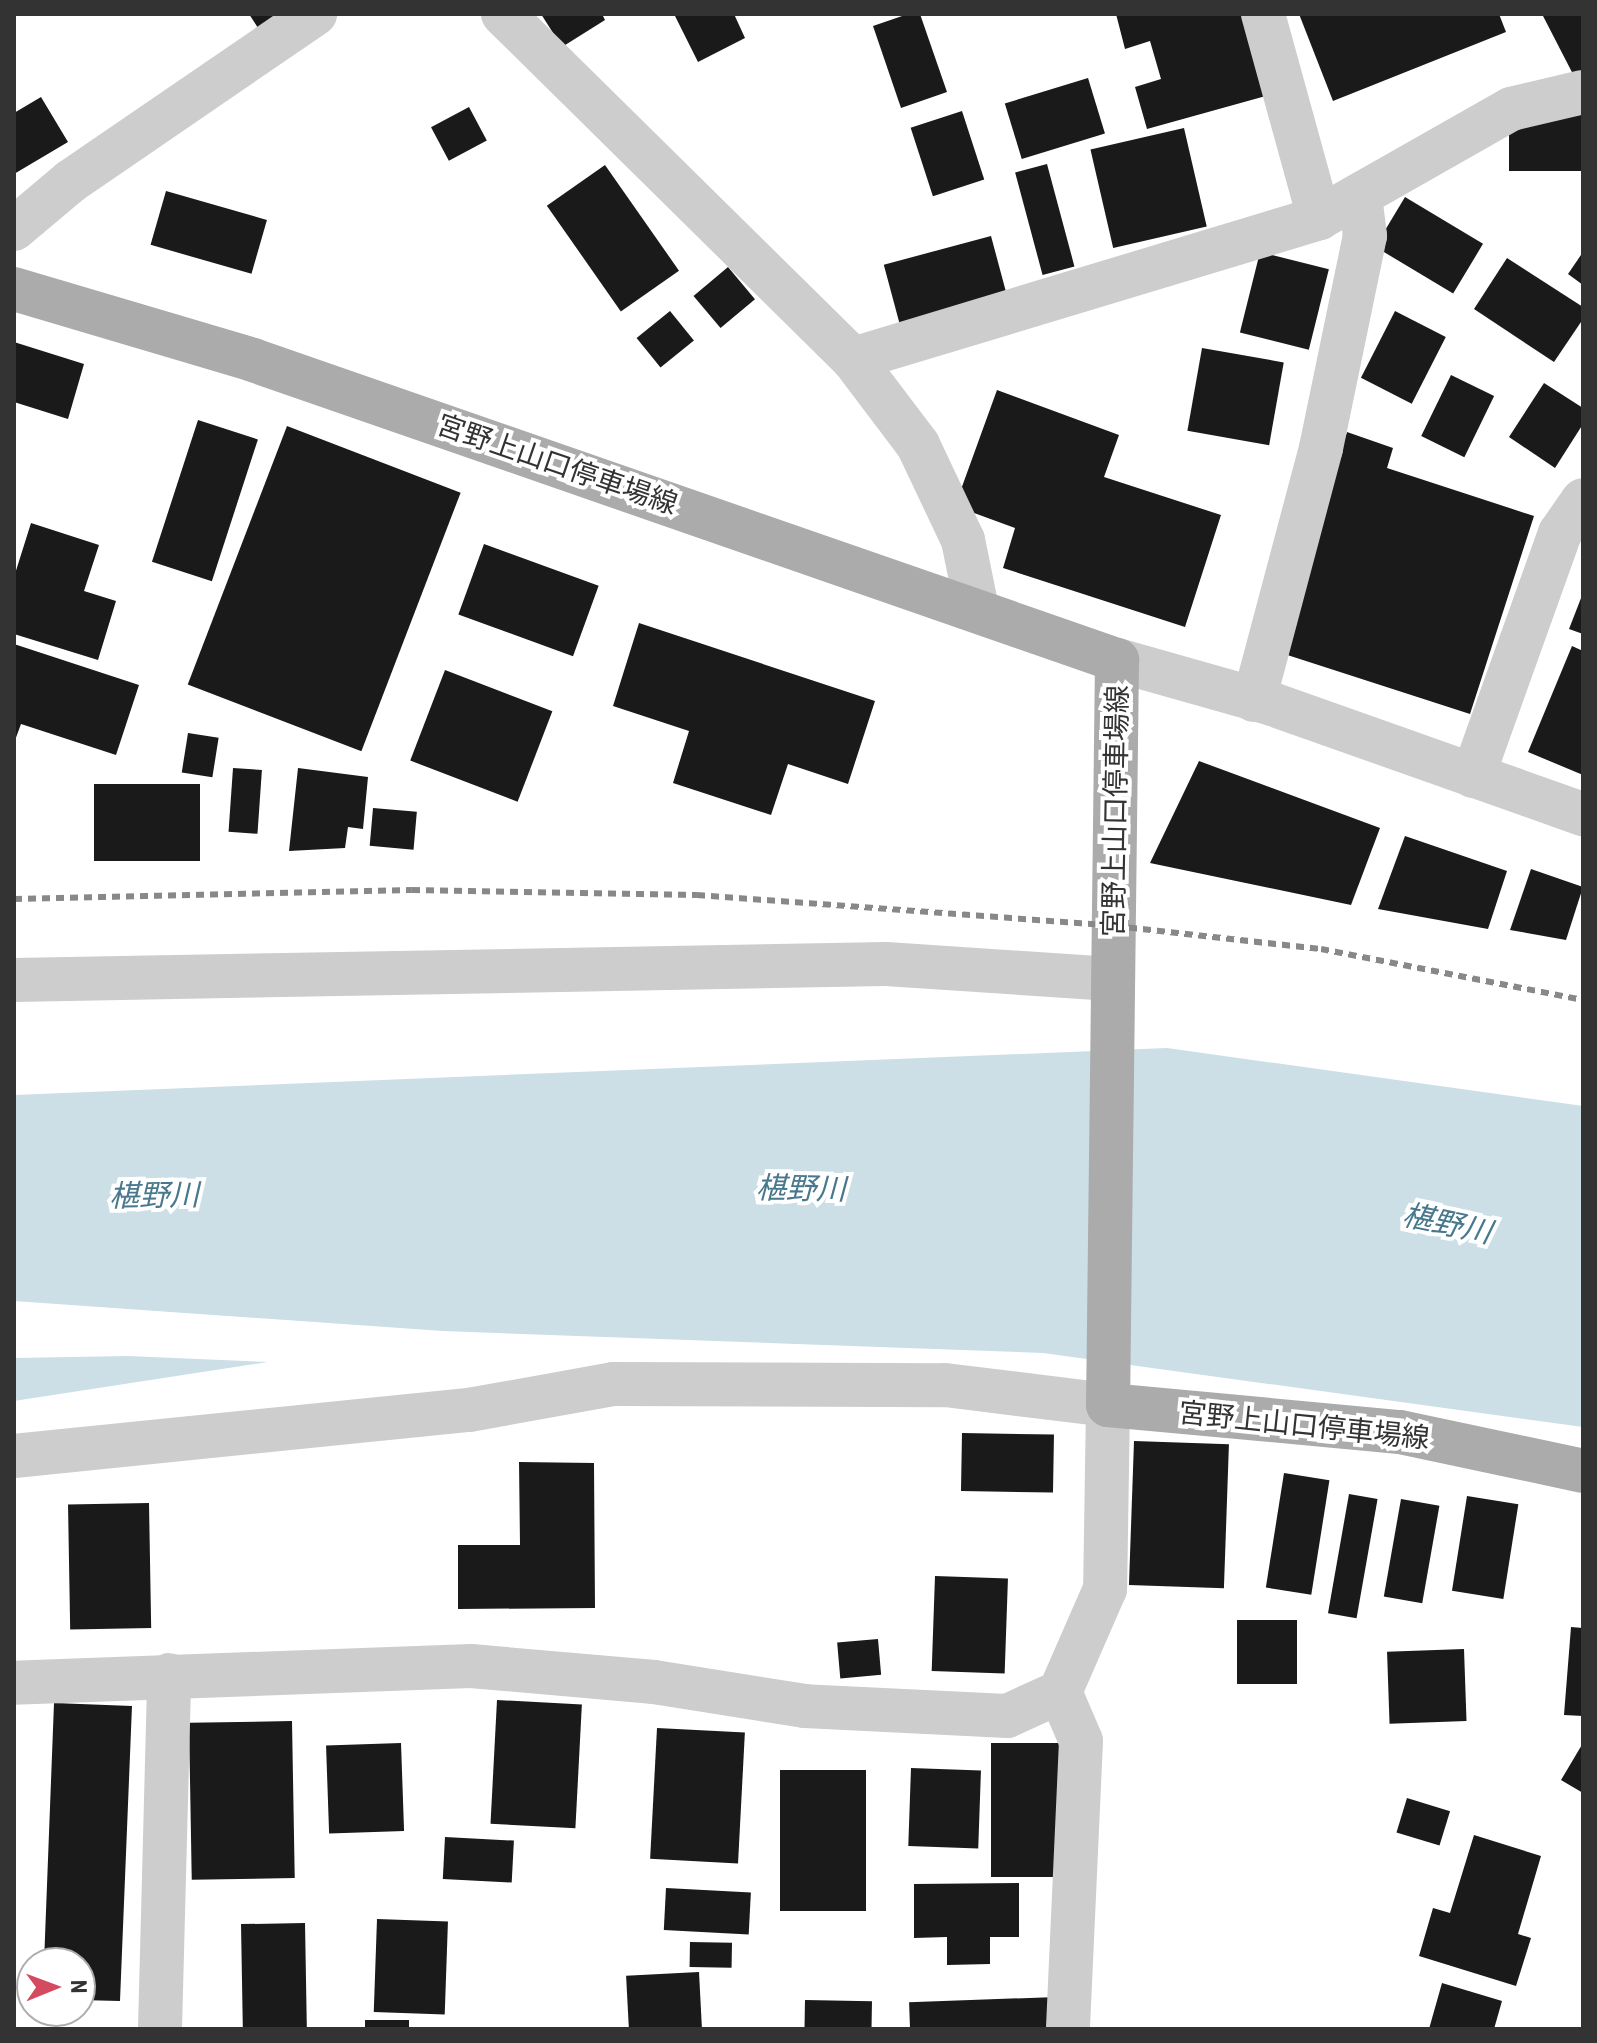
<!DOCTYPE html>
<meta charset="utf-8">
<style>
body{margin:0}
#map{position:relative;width:1597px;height:2043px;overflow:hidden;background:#fff;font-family:"Roboto Condensed","Noto Sans JP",sans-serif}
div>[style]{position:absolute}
.water>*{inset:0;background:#ccdfe7}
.building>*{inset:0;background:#1a1a1a;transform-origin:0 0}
.minor>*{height:44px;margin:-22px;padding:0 22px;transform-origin:22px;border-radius:22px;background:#cdcdcd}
.major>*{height:44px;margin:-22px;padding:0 22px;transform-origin:22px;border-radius:22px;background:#ababab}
.rail>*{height:6px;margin-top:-3px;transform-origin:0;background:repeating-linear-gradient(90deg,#888 0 8px,transparent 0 14px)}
span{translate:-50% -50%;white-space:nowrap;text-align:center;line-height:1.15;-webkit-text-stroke:8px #fff;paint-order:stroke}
.street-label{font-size:28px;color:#333}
.water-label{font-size:30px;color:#48788d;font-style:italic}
.frame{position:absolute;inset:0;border:16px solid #333;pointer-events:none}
.north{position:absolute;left:16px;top:1947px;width:80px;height:80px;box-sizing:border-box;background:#fff;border:2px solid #adadad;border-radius:50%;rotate:89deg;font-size:22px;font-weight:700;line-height:32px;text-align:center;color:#333}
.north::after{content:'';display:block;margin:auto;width:28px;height:36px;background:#d44b60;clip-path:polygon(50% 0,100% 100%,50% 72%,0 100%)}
</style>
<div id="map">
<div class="water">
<i style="clip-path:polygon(1167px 1048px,1583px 1106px,1583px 1427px,1043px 1353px,443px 1331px,14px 1301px,14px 1095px)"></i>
<i style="clip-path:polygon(128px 1356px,268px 1362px,14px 1401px,14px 1358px)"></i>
</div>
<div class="building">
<i style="clip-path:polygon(249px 14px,292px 14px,262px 34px)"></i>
<i style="clip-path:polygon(541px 14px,602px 14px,605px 20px,562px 47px)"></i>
<i style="clip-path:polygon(674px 14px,734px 14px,745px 38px,698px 62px)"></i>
<i style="clip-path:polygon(908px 14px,920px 14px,947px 92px,901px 108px,873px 26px)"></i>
<i style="clip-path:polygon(1116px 14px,1251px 14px,1273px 94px,1147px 129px,1135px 87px,1161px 79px,1150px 41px,1125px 49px)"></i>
<i style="clip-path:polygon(1299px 14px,1499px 14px,1506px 32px,1333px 101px)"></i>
<i style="clip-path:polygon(1542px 14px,1583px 14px,1583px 76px,1576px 80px)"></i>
<i style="left:1088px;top:78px;width:58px;height:87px;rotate:73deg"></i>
<i style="clip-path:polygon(41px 97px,68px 142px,14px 174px,14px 113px)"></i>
<i style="left:469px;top:107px;width:38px;height:43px;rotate:62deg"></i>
<i style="left:962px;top:111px;width:72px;height:54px;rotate:72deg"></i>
<i style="left:1583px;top:113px;width:58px;height:74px;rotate:90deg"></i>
<i style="left:1184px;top:128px;width:101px;height:96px;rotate:77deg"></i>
<i style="left:1047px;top:164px;width:106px;height:33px;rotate:75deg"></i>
<i style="left:605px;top:165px;width:129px;height:71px;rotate:55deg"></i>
<i style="left:166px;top:191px;width:105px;height:56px;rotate:16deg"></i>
<i style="left:1405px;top:197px;width:91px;height:58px;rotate:31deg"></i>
<i style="left:991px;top:236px;width:64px;height:111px;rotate:75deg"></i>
<i style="left:1260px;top:252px;width:71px;height:83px;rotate:14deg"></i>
<i style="clip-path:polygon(1583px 252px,1583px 285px,1568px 274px)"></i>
<i style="clip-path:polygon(1507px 258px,1583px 307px,1583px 319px,1554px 362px,1474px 309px)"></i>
<i style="left:728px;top:267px;width:42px;height:45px;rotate:50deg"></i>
<i style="left:670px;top:311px;width:38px;height:43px;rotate:51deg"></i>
<i style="left:1395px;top:311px;width:57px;height:75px;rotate:27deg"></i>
<i style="clip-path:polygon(14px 342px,84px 364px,68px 419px,14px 402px)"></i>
<i style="left:1202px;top:348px;width:83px;height:84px;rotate:10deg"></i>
<i style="left:1451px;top:375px;width:48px;height:68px;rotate:26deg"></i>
<i style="clip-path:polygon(1544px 383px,1583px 408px,1583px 424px,1555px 468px,1509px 437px)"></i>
<i style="clip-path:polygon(997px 390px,1119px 435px,1104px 477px,1221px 515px,1185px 627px,1003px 568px,1015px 528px,955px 506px)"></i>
<i style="left:198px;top:420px;width:63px;height:149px;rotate:18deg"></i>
<i style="left:287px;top:426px;width:186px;height:277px;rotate:21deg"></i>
<i style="clip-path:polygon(1347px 432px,1393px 448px,1387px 468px,1534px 516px,1470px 714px,1275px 651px)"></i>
<i style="clip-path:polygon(31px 523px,99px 545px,84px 591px,116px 601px,98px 660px,14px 634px,14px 577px)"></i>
<i style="left:484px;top:544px;width:122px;height:75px;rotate:20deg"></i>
<i style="clip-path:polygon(1583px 593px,1583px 634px,1569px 629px)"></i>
<i style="clip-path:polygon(639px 623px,875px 701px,848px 784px,788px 764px,771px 815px,673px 783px,689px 731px,613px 706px)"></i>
<i style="clip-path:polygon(14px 644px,139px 685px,116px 755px,21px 724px,14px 743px)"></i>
<i style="clip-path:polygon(1572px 646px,1583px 651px,1583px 775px,1528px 752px)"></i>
<i style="left:445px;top:670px;width:115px;height:97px;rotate:21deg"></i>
<i style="left:188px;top:733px;width:31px;height:40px;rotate:9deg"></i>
<i style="clip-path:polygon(1199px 761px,1380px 828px,1351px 905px,1150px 863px)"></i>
<i style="left:233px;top:768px;width:29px;height:64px;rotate:4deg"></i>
<i style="clip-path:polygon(298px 768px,368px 777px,363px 829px,348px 827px,345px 848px,289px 851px)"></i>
<i style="left:94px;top:784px;width:106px;height:77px"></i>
<i style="left:373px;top:808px;width:44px;height:38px;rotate:5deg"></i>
<i style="clip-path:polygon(1405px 836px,1507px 871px,1488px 929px,1378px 909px)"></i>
<i style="clip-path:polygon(1531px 869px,1583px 887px,1566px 940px,1510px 930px)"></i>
<i style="left:962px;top:1433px;width:92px;height:58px;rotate:1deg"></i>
<i style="left:1134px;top:1441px;width:95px;height:144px;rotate:2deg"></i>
<i style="clip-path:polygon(519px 1462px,594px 1463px,595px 1608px,458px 1609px,458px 1545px,520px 1545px)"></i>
<i style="left:1284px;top:1473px;width:46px;height:116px;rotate:9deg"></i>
<i style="left:1349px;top:1494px;width:29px;height:121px;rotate:10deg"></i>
<i style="left:1467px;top:1496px;width:52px;height:96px;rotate:9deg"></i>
<i style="left:1401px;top:1499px;width:39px;height:99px;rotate:10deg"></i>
<i style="left:149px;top:1503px;width:125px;height:81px;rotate:89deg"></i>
<i style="left:935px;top:1576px;width:73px;height:95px;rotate:2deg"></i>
<i style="left:1237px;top:1620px;width:60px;height:64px"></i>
<i style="clip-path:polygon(1571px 1627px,1583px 1628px,1583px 1716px,1564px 1715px)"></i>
<i style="left:878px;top:1639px;width:36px;height:41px;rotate:85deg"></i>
<i style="left:1464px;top:1649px;width:72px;height:77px;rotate:88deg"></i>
<i style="left:497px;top:1700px;width:85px;height:124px;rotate:3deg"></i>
<i style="clip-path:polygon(54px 1703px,132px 1706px,120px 2001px,80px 2000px,80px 1963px,44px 1963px)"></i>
<i style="left:292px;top:1721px;width:157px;height:103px;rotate:89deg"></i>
<i style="left:657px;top:1728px;width:88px;height:131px;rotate:3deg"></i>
<i style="left:401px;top:1743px;width:88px;height:75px;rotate:88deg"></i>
<i style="left:991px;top:1743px;width:72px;height:134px"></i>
<i style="clip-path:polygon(1583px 1743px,1583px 1793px,1561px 1780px)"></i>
<i style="left:911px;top:1768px;width:70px;height:78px;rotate:2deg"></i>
<i style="left:780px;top:1770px;width:86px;height:141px"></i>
<i style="left:1407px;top:1798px;width:45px;height:36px;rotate:17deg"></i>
<i style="clip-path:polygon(1474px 1835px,1541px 1856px,1518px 1934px,1531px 1938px,1516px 1986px,1419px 1956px,1433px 1908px,1450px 1913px)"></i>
<i style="left:445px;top:1837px;width:69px;height:42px;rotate:3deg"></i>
<i style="clip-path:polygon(1019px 1883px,1019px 1937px,990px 1937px,990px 1964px,947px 1965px,947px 1937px,914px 1938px,914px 1884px)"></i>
<i style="left:666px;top:1888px;width:85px;height:42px;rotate:3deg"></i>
<i style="left:377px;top:1919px;width:71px;height:93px;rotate:2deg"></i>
<i style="left:305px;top:1923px;width:106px;height:64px;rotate:89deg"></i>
<i style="left:690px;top:1942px;width:42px;height:25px;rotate:1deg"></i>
<i style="left:699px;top:1972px;width:57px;height:73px;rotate:87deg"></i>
<i style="clip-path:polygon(1442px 1983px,1502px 2001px,1494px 2029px,1429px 2029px)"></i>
<i style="left:1057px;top:1997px;width:32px;height:148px;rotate:88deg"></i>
<i style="left:805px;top:2000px;width:67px;height:29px;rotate:1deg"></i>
<i style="left:365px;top:2020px;width:44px;height:9px"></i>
</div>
<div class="minor">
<i style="left:503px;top:14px;width:491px;rotate:44.6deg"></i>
<i style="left:853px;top:359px;width:108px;rotate:52.9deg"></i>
<i style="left:918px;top:445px;width:105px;rotate:64.7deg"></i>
<i style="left:963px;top:540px;width:70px;rotate:78.5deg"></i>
<i style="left:1263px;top:14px;width:212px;rotate:74.6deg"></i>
<i style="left:14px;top:229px;width:75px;rotate:-40.1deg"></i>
<i style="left:71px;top:181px;width:296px;rotate:-34.4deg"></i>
<i style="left:853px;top:359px;width:487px;rotate:-16.8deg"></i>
<i style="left:1319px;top:218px;width:221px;rotate:-29.6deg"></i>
<i style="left:1511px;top:109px;width:74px;rotate:-13.3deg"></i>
<i style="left:1117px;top:660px;width:161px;rotate:15.8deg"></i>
<i style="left:1272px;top:704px;width:330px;rotate:19.5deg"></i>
<i style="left:1254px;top:700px;width:261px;rotate:-75.1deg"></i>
<i style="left:1321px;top:448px;width:217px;rotate:-78.3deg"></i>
<i style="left:1365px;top:236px;width:40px;rotate:-97.1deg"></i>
<i style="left:1473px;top:776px;width:258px;rotate:-70.3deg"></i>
<i style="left:1560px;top:533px;width:40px;rotate:-55.1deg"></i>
<i style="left:14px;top:980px;width:872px;rotate:-1.05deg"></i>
<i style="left:886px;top:964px;width:226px;rotate:3.8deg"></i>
<i style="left:14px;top:1456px;width:457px;rotate:-5.8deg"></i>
<i style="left:469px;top:1410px;width:146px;rotate:-10.2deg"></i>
<i style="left:613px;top:1384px;width:332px;rotate:0.2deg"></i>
<i style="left:945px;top:1385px;width:164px;rotate:7deg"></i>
<i style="left:1108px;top:1405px;width:184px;rotate:90.9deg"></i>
<i style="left:1105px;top:1589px;width:112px;rotate:113.6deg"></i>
<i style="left:1060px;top:1692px;width:58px;rotate:155.6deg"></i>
<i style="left:1007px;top:1716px;width:202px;rotate:-177.2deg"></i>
<i style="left:805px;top:1706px;width:153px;rotate:-171deg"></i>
<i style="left:654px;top:1682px;width:184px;rotate:-175deg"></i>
<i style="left:471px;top:1666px;width:457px;rotate:177.9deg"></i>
<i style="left:1060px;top:1692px;width:53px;rotate:66.8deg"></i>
<i style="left:1081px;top:1741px;width:288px;rotate:92.6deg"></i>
<i style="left:160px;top:2029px;width:354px;rotate:-88.5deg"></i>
</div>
<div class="major">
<i style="left:14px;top:289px;width:249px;rotate:16.5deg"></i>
<i style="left:253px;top:360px;width:915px;rotate:19.15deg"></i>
<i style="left:1117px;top:660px;width:745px;rotate:90.69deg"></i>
<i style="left:1108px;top:1405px;width:293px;rotate:5.3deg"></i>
<i style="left:1400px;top:1432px;width:187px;rotate:12deg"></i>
</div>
<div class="rail">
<i style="left:14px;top:899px;width:398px;rotate:-1.3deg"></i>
<i style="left:412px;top:890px;width:285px;rotate:1deg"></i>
<i style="left:697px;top:895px;width:419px;rotate:4.2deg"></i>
<i style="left:1115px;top:926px;width:207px;rotate:6.4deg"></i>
<i style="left:1321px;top:949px;width:267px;rotate:11deg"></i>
</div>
<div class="street-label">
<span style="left:557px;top:465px;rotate:19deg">宮野上山口停車場線</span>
<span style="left:1116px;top:811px;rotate:-89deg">宮野上山口停車場線</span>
<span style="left:1304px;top:1426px;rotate:6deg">宮野上山口停車場線</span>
</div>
<div class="water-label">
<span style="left:801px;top:1189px;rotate:1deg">椹野川</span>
<span style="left:154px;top:1196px;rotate:-1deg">椹野川</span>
<span style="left:1447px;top:1224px;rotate:12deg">椹野川</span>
</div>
<div class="frame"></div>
<div class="north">N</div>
</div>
